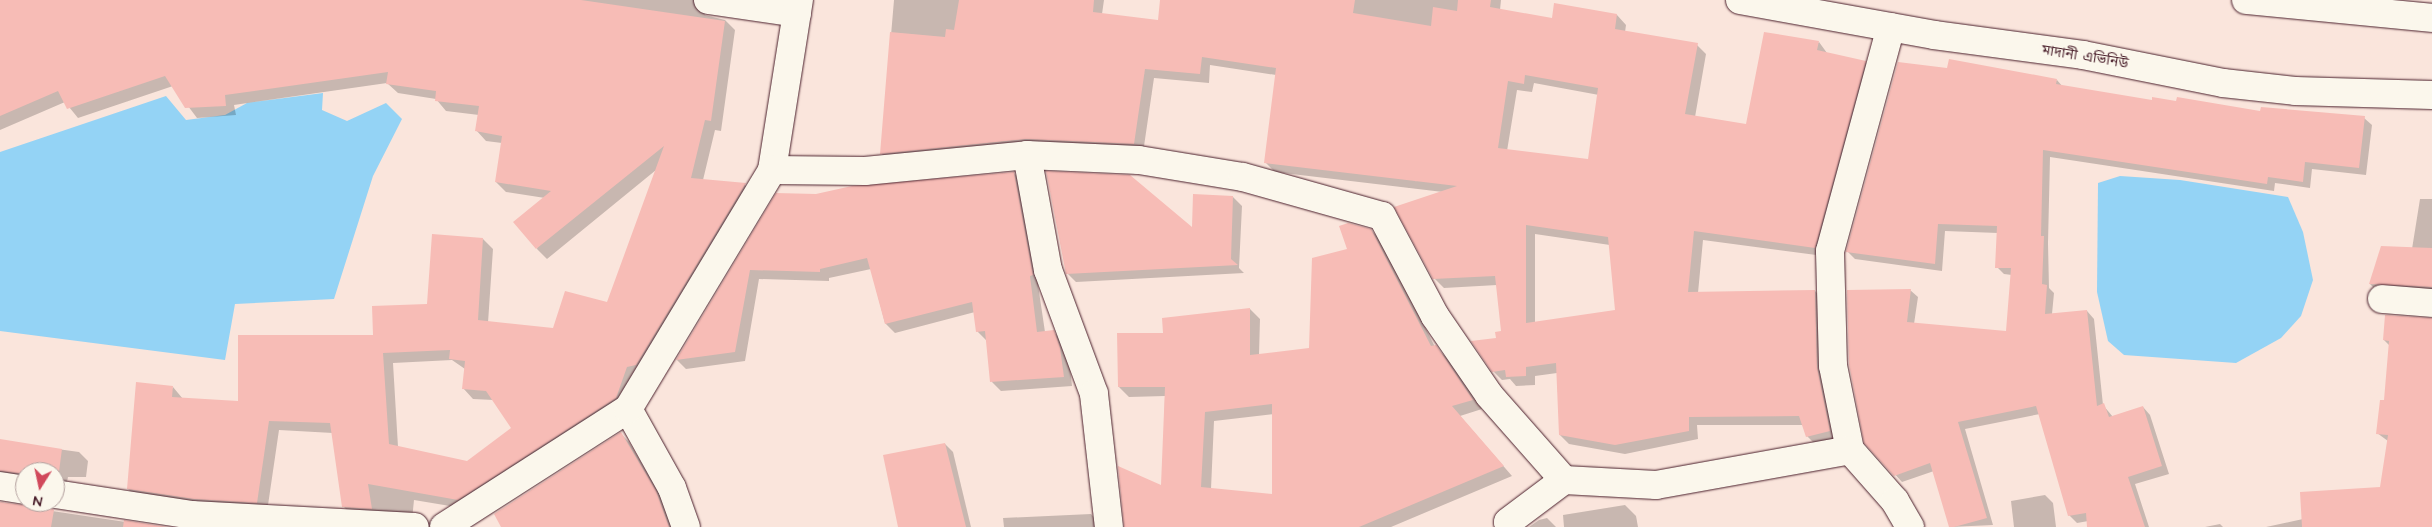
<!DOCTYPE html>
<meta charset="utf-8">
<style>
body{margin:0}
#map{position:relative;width:2432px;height:527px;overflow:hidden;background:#fae5dc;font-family:"Architects Daughter","Noto Sans Bengali",sans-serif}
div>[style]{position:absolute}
.water>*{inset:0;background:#94d3f5}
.shadow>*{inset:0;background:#0003}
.building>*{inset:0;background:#f7bcb6}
.roads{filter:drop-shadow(0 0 1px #4a1f2b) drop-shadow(0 0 1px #4a1f2b)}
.minor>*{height:28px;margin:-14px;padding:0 14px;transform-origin:14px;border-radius:14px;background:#fbf7ec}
.major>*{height:28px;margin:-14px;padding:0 14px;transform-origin:14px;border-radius:14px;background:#fbf7ec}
span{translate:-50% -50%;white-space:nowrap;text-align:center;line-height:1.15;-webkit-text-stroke:5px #fbf7ec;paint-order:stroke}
.street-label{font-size:14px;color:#4a1f2b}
.north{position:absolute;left:15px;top:462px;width:50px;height:50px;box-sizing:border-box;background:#fbf7ec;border:1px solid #b4a19f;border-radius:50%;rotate:190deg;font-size:14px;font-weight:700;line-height:20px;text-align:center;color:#4a1f2b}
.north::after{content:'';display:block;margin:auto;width:18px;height:22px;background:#d1495b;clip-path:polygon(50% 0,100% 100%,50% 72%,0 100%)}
</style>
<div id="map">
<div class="water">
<i style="clip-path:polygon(323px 93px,322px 110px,347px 121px,386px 103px,402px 119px,373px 176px,334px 299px,235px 304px,225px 360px,0 331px,0 152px,166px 96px,186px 120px,225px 115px,247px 103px)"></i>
<i style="clip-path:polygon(2120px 176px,2180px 180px,2288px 197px,2303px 232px,2313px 280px,2301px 316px,2281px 338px,2236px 363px,2124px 355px,2108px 341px,2097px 292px,2098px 183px)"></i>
</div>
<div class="shadow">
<i style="clip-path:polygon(evenodd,0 0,709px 0,702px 8px,705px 15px,725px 20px,735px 30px,721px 131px,715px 130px,703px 180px,745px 185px,755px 195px,626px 408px,468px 509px,414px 500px,412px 520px,354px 517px,344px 507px,333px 433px,279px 430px,267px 512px,138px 499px,128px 489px,173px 387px,183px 399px,240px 403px,374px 336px,428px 305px,483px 239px,493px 249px,488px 323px,554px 329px,608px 304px,656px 170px,547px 259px,537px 249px,545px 198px,506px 192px,496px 182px,502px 143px,486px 141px,476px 130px,479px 115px,446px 111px,436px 99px,398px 93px,387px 83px,234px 105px,236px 115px,197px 118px,173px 86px,78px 118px,65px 102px,0 130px,0 0,452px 360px,465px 369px,463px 388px,473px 399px,494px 400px,513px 429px,467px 462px,398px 447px,393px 363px,452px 360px)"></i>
<i style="clip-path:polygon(evenodd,894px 0,1104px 0,1102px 14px,1160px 21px,1161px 0,1501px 0,1500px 10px,1553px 19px,1617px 15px,1626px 25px,1625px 32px,1697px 45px,1706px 54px,1695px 117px,1747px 125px,1819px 42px,1827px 53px,1865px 62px,1874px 71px,1824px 256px,1703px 240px,1698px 293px,1815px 291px,1824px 301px,1839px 440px,1816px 445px,1807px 436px,1803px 425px,1697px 425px,1698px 439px,1625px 454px,1569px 444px,1560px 435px,1557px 373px,1535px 376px,1535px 385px,1516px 386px,1510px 379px,1502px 380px,1493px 371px,1497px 339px,1502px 332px,1497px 285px,1444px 288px,1434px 278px,1443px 192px,1275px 172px,1266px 163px,1276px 75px,1210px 65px,1209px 83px,1154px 78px,1143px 153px,890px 162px,881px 153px,894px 0,1534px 83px,1599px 95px,1589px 161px,1507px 151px,1517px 90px,1532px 92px,1534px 83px,894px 0,1535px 234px,1610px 245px,1616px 311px,1535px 323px,1535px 234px)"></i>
<i style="clip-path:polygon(2057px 80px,2063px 87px,2153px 101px,2261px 112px,2364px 118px,2372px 125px,2366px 175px,2312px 169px,2310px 188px,2275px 183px,2274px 191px,2050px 157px,2048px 243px,2049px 288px,2054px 293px,2052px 314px,2087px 311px,2094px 319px,2103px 405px,2113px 417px,2143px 407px,2150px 415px,2169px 474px,2135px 484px,2149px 527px,2114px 527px,2111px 517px,2077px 523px,2069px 515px,2040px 414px,1965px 429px,1993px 525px,1950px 527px,1934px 471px,1902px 482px,1866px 442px,1910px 290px,1918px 297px,1914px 324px,2007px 333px,2012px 275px,2004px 274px,1997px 267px,1998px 233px,1945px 231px,1942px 271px,1855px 259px,1847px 251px)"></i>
<i style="clip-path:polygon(1014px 173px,1023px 183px,1042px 284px,1038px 285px,1045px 332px,1053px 332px,1063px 341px,1069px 358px,1072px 386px,1001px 391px,992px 382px,987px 341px,977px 331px,975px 312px,895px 333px,885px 323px,871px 269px,829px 278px,829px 281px,759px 279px,745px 361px,686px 369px,677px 360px,777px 194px,816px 196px)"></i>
<i style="clip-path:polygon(1233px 197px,1242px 206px,1239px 268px,1244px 273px,1076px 282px,1067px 273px,1193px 230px)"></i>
<i style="clip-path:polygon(2420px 199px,2432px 199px,2432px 294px,2378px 292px,2370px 284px,2382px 247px,2412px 249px)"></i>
<i style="clip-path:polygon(evenodd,1371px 230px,1381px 240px,1435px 347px,1446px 357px,1482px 409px,1460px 416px,1512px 476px,1391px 527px,1126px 527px,1163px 487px,1165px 396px,1129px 397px,1119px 387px,1164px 334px,1250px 309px,1260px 319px,1259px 355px,1310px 349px,1349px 250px,1371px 230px,1274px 414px,1273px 495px,1211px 489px,1214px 421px,1274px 414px)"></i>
<i style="clip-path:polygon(2432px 320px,2432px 527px,2266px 527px,2303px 519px,2381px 488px,2388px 441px,2377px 433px,2385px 402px,2390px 346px,2384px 340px)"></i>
<i style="clip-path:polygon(621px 434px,629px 442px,664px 501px,674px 527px,502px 527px)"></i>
<i style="clip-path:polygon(0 441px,79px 452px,88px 461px,86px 477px,68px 477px,66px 487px,55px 491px,55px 472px,25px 472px,25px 481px,0 480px)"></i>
<i style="clip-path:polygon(945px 444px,953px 452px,971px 527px,899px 527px)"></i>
<i style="clip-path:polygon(2045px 495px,2053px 503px,2056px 527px,2014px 527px,2011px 501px)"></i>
<i style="clip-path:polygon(0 502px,23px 507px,46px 502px,52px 511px,159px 527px,0 527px)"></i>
<i style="clip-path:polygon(1625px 505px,1636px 516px,1638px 527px,1564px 527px,1563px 515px)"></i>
<i style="clip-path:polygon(1091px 514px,1102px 527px,1004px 527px,1003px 518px)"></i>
<i style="clip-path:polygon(1547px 518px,1556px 527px,1529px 527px,1539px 520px)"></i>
<i style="clip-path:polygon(2220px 524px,2223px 527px,2205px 527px)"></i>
</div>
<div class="building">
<i style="clip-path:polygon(evenodd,0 0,581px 0,725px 21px,711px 121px,705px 120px,691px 178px,746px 183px,636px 365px,627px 367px,616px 398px,458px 500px,368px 484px,372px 509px,342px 507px,330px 423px,269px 421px,257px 503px,194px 499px,127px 489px,136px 382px,173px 386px,172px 397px,238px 401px,238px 335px,373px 335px,372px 306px,427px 304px,432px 234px,483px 238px,478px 320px,553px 328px,565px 291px,607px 302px,664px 146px,536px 249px,513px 222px,551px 191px,495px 182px,502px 136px,475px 131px,479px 106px,435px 101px,436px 91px,386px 84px,388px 72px,225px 95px,226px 106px,185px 108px,165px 76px,67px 109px,58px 91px,0 116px,0 0,450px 350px,449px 359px,465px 361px,462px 389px,486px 391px,511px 428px,467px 461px,389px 444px,383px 353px,450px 350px)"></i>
<i style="clip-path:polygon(evenodd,959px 0,1094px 0,1093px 12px,1158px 20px,1160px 0,1355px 0,1353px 13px,1431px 26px,1433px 7px,1457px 11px,1458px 0,1491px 0,1490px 7px,1552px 18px,1554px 3px,1617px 14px,1615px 29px,1698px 43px,1685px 114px,1746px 124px,1764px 32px,1819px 41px,1817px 50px,1866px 61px,1815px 248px,1694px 231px,1688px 292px,1815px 290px,1817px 367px,1830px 431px,1806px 437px,1799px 416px,1689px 417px,1689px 431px,1615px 445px,1559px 435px,1556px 363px,1526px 367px,1526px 376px,1506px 377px,1505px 370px,1492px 372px,1471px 341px,1496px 338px,1495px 332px,1501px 331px,1495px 276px,1433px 279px,1394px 207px,1457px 186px,1264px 163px,1276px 68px,1202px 57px,1200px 74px,1145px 69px,1134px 144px,1026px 139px,880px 154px,890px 32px,945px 37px,946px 29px,954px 30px,959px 0,1525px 75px,1598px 88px,1588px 159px,1498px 148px,1508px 81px,1524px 84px,1525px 75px,959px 0,1526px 225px,1608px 237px,1615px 310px,1526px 323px,1526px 225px)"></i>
<i style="clip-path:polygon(1949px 59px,2057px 79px,2056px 84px,2152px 100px,2152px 97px,2176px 101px,2177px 97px,2260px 111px,2261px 107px,2365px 116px,2359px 168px,2305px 162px,2303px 182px,2268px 177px,2267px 184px,2043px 150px,2041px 236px,2044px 236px,2042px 284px,2047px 285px,2045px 314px,2087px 310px,2097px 406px,2104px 403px,2109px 417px,2143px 406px,2162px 466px,2128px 477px,2145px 527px,2087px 527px,2086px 513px,2068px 516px,2036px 406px,1958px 422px,1987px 518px,1954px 527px,1949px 527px,1930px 463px,1894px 476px,1864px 443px,1849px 364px,1847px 290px,1911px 289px,1907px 322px,2006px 331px,2011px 268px,1995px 268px,1997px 226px,1938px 224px,1935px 264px,1846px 252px,1898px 62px,1947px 68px)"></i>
<i style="clip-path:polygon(1046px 171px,1130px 175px,1192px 227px,1193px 194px,1233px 196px,1231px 259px,1238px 265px,1066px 274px)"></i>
<i style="clip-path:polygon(1014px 172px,1033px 275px,1030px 276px,1037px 332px,1054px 330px,1060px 348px,1064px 377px,990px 382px,985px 331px,976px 332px,972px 302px,885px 324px,867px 258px,820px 269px,820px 272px,750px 270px,735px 352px,676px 360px,776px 193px,816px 194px,852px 186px)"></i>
<i style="clip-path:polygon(evenodd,1348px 223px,1371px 229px,1431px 346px,1436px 345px,1473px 400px,1452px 406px,1504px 466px,1359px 527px,1124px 527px,1118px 466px,1161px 485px,1165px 387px,1118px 387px,1117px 333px,1163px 333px,1162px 318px,1250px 308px,1250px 355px,1309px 348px,1312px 258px,1347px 249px,1339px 226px,1348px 223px,1272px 404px,1272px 494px,1201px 487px,1205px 412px,1272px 404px)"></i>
<i style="clip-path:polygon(2381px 246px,2432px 248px,2432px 287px,2369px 284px)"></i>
<i style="clip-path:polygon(2385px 315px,2432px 318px,2432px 527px,2302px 527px,2300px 492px,2380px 487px,2388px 435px,2376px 434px,2380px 400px,2384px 400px,2389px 341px,2383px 340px)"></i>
<i style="clip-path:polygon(621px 432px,656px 491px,669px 527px,501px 527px,494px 514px)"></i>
<i style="clip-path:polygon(0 439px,62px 449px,58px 479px,55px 479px,55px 472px,25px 474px,0 471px)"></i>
<i style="clip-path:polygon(945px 443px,966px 527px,898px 527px,883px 455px)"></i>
<i style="clip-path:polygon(0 502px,23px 505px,42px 502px,54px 510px,51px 527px,0 527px)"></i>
<i style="clip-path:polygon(124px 520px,167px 527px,123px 527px)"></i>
</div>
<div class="roads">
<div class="minor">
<i style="left:708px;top:0;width:90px;rotate:8.3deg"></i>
<i style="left:1027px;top:155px;width:117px;rotate:79.7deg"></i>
<i style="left:1048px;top:270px;width:132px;rotate:69.6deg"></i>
<i style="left:1094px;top:394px;width:134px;rotate:83.6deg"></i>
<i style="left:772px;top:170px;width:172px;rotate:-81deg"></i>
<i style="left:2382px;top:299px;width:50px;rotate:4.6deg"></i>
<i style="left:628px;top:409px;width:90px;rotate:60.9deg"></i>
<i style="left:672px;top:488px;width:41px;rotate:70.3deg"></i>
<i style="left:1850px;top:450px;width:86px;rotate:-101.4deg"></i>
<i style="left:1833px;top:366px;width:115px;rotate:-91.5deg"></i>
<i style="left:1830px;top:251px;width:232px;rotate:-74.8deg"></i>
<i style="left:0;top:486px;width:25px;rotate:9deg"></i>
<i style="left:55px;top:494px;width:139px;rotate:8.7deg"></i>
<i style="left:192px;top:515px;width:223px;rotate:3.1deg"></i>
<i style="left:444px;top:527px;width:219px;rotate:-32.7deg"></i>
<i style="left:628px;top:409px;width:279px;rotate:-58.9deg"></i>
<i style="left:772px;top:170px;width:93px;rotate:0.6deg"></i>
<i style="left:865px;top:171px;width:163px;rotate:-5.6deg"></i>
<i style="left:1027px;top:155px;width:112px;rotate:2.6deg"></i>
<i style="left:1139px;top:160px;width:105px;rotate:9.3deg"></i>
<i style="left:1243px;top:177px;width:144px;rotate:15.7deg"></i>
<i style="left:1382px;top:216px;width:113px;rotate:62.1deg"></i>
<i style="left:1435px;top:316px;width:96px;rotate:55.6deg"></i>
<i style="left:1489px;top:395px;width:113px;rotate:48.6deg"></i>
<i style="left:1564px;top:480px;width:92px;rotate:3.1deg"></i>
<i style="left:1656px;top:485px;width:197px;rotate:-10.2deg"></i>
<i style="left:1850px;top:450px;width:68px;rotate:48.6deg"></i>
<i style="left:1895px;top:501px;width:30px;rotate:60deg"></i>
<i style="left:1510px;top:527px;width:5px;rotate:-112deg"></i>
<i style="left:1508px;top:522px;width:70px;rotate:-36.9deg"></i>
</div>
<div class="major">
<i style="left:1740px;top:0;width:197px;rotate:10.2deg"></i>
<i style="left:1934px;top:35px;width:150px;rotate:7.6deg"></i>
<i style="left:2083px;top:55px;width:143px;rotate:11.3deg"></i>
<i style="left:2223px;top:83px;width:72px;rotate:6.3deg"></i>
<i style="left:2295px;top:91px;width:137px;rotate:1.7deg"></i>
<i style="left:2246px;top:0;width:187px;rotate:5.5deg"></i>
</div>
</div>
<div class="street-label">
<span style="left:2085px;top:57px;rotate:9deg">মাদানী এভিনিউ</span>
</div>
<div class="north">N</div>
</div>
